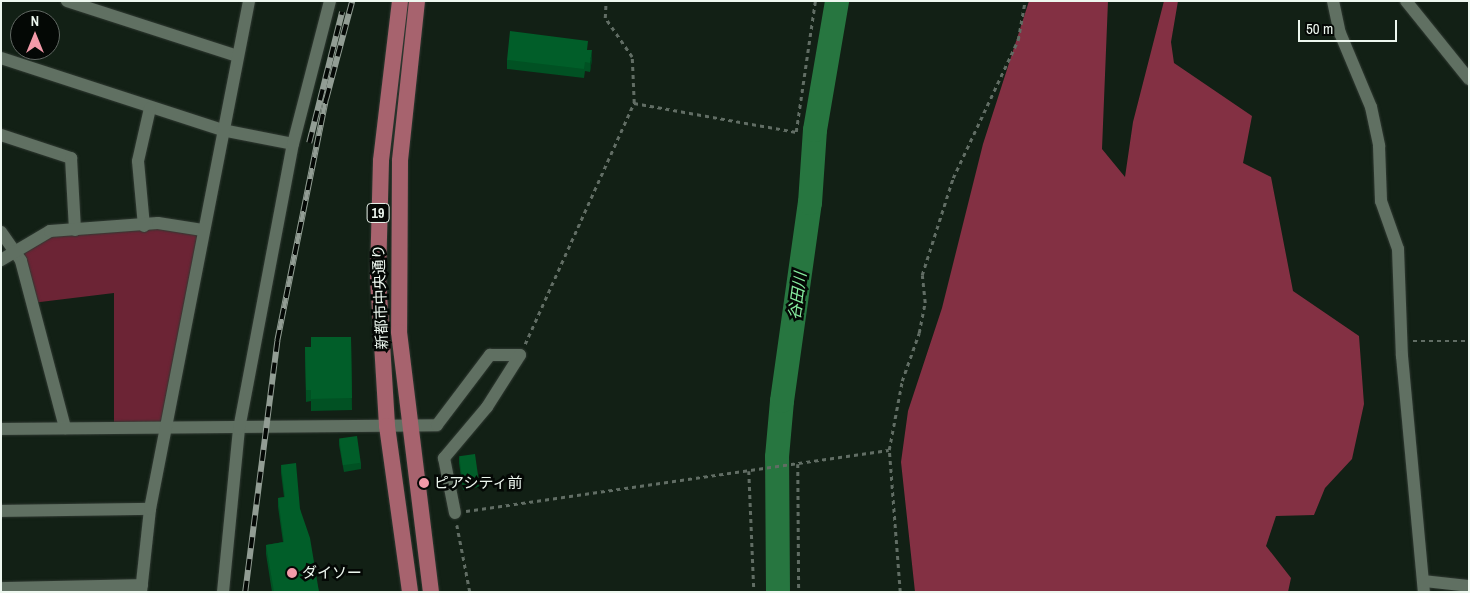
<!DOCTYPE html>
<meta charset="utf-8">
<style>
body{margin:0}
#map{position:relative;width:1470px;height:593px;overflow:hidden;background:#122015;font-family:"Archivo Narrow","Noto Sans JP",sans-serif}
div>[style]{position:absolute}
.green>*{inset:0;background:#6c2435}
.forest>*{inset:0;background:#833043}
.river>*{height:24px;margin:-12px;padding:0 12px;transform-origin:12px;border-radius:12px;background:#277640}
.path>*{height:2.5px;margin-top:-1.25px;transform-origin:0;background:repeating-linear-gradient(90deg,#616d64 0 4px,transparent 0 8px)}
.roads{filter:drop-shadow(0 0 1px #303932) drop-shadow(0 0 1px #303932)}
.minor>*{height:12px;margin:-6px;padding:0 6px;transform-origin:6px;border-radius:6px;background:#607062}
.major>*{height:16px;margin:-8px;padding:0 8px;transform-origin:8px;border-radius:8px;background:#a7636e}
.rail>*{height:5.5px;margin-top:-2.75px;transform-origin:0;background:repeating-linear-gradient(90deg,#040805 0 11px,#929d94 0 22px);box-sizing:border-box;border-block:1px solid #929d94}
.wall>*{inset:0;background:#015123}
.shaded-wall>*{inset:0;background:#01421d}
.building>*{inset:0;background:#015e29;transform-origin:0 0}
.dots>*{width:14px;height:14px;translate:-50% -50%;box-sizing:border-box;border:2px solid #040805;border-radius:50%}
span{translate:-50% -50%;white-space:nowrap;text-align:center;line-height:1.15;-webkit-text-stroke:5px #040805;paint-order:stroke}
.shield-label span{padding:1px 4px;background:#040805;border:1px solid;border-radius:4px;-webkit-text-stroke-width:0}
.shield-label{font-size:14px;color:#edf7ef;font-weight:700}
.street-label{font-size:15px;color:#edf7ef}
.poi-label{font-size:15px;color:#edf7ef}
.left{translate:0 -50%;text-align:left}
.water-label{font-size:16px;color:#88eea1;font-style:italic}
.frame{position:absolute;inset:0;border:2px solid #edf7ef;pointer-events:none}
.north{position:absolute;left:10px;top:10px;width:50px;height:50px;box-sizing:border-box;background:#040805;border:1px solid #616863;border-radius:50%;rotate:0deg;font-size:14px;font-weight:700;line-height:20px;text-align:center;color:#edf7ef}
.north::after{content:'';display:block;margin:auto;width:18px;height:22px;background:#f39aa9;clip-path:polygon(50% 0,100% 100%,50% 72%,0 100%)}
.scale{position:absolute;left:1298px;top:20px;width:99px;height:22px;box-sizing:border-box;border:2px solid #edf7ef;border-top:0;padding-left:6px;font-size:15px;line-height:18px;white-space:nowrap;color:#edf7ef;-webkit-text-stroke:4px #040805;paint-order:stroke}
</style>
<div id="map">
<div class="green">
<i style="clip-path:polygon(144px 226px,202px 230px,166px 429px,114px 428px,114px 293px,32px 303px,15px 251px,50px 231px)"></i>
</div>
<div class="forest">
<i style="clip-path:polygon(1029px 1px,1108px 1px,1102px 149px,1125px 177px,1133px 122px,1164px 1px,1178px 1px,1171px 42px,1174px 63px,1252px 116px,1243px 163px,1271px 177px,1293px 291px,1359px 336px,1364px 404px,1352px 459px,1325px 488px,1314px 515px,1276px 516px,1266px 546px,1291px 578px,1288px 592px,915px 592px,901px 462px,908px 411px,942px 308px,983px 144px)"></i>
</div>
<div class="river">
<i style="left:778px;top:592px;width:135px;rotate:-90.4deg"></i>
<i style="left:777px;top:457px;width:56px;rotate:-84.9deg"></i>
<i style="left:782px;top:401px;width:200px;rotate:-82deg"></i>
<i style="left:810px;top:203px;width:73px;rotate:-86.1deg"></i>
<i style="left:815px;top:130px;width:131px;rotate:-80.3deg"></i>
</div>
<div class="path">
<i style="left:634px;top:103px;width:165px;rotate:10.1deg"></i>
<i style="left:796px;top:132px;width:132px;rotate:-81.7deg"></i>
<i style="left:1413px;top:341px;width:56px"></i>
<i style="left:525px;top:344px;width:265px;rotate:-65.7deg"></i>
<i style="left:634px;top:103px;width:46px;rotate:-92.5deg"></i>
<i style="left:632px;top:57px;width:47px;rotate:-124.7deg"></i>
<i style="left:605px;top:18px;width:17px;rotate:-87deg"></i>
<i style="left:798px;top:464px;width:128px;rotate:89.6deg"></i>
<i style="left:749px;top:471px;width:121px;rotate:87.6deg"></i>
<i style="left:466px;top:511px;width:427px;rotate:-8.2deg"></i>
<i style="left:457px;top:525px;width:68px;rotate:79deg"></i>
<i style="left:900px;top:592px;width:142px;rotate:-94.4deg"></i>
<i style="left:889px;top:450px;width:70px;rotate:-79.3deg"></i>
<i style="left:902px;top:381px;width:51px;rotate:-70.5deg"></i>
<i style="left:919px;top:333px;width:31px;rotate:-79deg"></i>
<i style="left:925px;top:303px;width:28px;rotate:-96deg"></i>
<i style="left:922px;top:275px;width:102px;rotate:-72.3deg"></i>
<i style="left:953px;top:178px;width:153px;rotate:-64.8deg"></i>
<i style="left:1018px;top:40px;width:40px;rotate:-80deg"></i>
</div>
<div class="roads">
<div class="minor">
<i style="left:67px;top:1px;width:179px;rotate:17.9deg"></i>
<i style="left:1333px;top:1px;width:33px;rotate:78deg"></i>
<i style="left:1340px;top:33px;width:80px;rotate:67.3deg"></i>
<i style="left:1371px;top:107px;width:40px;rotate:78deg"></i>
<i style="left:1379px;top:146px;width:55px;rotate:87.9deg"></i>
<i style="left:1381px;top:201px;width:51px;rotate:70.5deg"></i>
<i style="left:1398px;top:249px;width:107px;rotate:87.9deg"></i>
<i style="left:1402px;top:356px;width:237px;rotate:84.7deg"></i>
<i style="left:1406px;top:1px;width:100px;rotate:51.1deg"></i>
<i style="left:1px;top:58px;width:232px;rotate:18deg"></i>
<i style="left:222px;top:130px;width:72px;rotate:11.2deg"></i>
<i style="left:1px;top:135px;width:74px;rotate:18.2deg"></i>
<i style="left:71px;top:158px;width:72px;rotate:86.8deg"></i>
<i style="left:144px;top:226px;width:65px;rotate:-95.3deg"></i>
<i style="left:138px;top:161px;width:54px;rotate:-77.2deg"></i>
<i style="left:1px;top:232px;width:35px;rotate:55deg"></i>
<i style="left:21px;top:261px;width:173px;rotate:75.2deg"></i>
<i style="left:1px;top:260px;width:57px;rotate:-30.6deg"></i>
<i style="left:50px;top:231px;width:108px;rotate:-4.2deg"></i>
<i style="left:158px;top:223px;width:45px;rotate:9deg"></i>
<i style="left:1px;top:429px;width:436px;rotate:-0.5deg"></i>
<i style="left:437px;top:425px;width:88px;rotate:-52.9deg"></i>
<i style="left:490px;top:355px;width:30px"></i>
<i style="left:520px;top:355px;width:62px;rotate:122.4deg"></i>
<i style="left:487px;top:407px;width:67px;rotate:130.1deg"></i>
<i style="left:444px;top:458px;width:56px;rotate:78.7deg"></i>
<i style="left:1px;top:511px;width:149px;rotate:-0.8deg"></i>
<i style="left:1424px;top:581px;width:45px;rotate:6.3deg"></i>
<i style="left:1px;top:588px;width:141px;rotate:-1.2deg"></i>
<i style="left:141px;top:592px;width:83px;rotate:-83.8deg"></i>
<i style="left:150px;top:509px;width:518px;rotate:-78.97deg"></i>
<i style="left:223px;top:592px;width:164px;rotate:-84.4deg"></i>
<i style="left:239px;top:429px;width:290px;rotate:-79.3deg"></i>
<i style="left:293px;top:144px;width:148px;rotate:-75.5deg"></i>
</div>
<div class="major">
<i style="left:400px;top:1px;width:161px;rotate:96.8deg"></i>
<i style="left:381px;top:161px;width:117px;rotate:91.5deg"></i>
<i style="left:378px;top:278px;width:148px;rotate:86.5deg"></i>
<i style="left:387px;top:426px;width:168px;rotate:82.1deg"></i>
<i style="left:417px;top:1px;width:161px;rotate:96.1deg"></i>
<i style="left:400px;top:161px;width:171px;rotate:90.3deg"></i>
<i style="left:399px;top:332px;width:262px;rotate:83deg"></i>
</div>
</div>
<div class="rail">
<i style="left:309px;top:143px;width:135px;rotate:-75.9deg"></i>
<i style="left:245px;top:592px;width:253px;rotate:-82.7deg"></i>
<i style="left:277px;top:341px;width:247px;rotate:-78.6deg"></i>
<i style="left:326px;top:99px;width:101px;rotate:-75.1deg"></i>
</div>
<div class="wall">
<i style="clip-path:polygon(592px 59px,590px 72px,585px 71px,584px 78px,507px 69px,507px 60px)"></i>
<i style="clip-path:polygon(351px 337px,352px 410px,311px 411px,311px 401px,306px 402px,305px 347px,311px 347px)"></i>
<i style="clip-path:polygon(339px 439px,361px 463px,361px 469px,344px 472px,339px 445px)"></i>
<i style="clip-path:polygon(459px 457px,479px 481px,479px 487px,463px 490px,459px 463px)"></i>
<i style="clip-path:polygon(281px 465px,300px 509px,319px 592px,272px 592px,266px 554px,266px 545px,283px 542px,278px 507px,278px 498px,284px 497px,281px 473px)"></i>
</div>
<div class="shaded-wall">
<i style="clip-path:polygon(592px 50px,592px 59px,590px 72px,590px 63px)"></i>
</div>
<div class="building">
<i style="clip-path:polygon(510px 31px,588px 41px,587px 50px,592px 50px,590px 63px,585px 62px,584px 69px,507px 60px)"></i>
<i style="clip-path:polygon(311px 337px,351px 337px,352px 398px,311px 399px,311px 390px,306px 390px,305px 347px,311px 347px)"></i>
<i style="left:357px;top:436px;width:27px;height:18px;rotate:82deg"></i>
<i style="left:475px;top:454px;width:27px;height:16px;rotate:82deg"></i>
<i style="clip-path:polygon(296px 463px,300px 509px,310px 538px,319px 592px,274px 592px,266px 545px,284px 542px,278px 498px,285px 497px,281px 465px)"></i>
</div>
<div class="dots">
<i style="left:424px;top:483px;background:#f39aa9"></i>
<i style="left:292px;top:573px;background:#f39aa9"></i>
</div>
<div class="shield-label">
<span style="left:378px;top:213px">19</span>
</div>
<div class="street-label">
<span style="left:380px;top:297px;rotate:-92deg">新都市中央通り</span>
</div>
<div class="poi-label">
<span class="left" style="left:434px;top:483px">ピアシティ前</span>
<span class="left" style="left:302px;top:573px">ダイソー</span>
</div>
<div class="water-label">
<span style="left:797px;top:296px;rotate:-82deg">谷田川</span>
</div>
<div class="frame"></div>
<div class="north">N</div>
<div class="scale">50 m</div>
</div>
